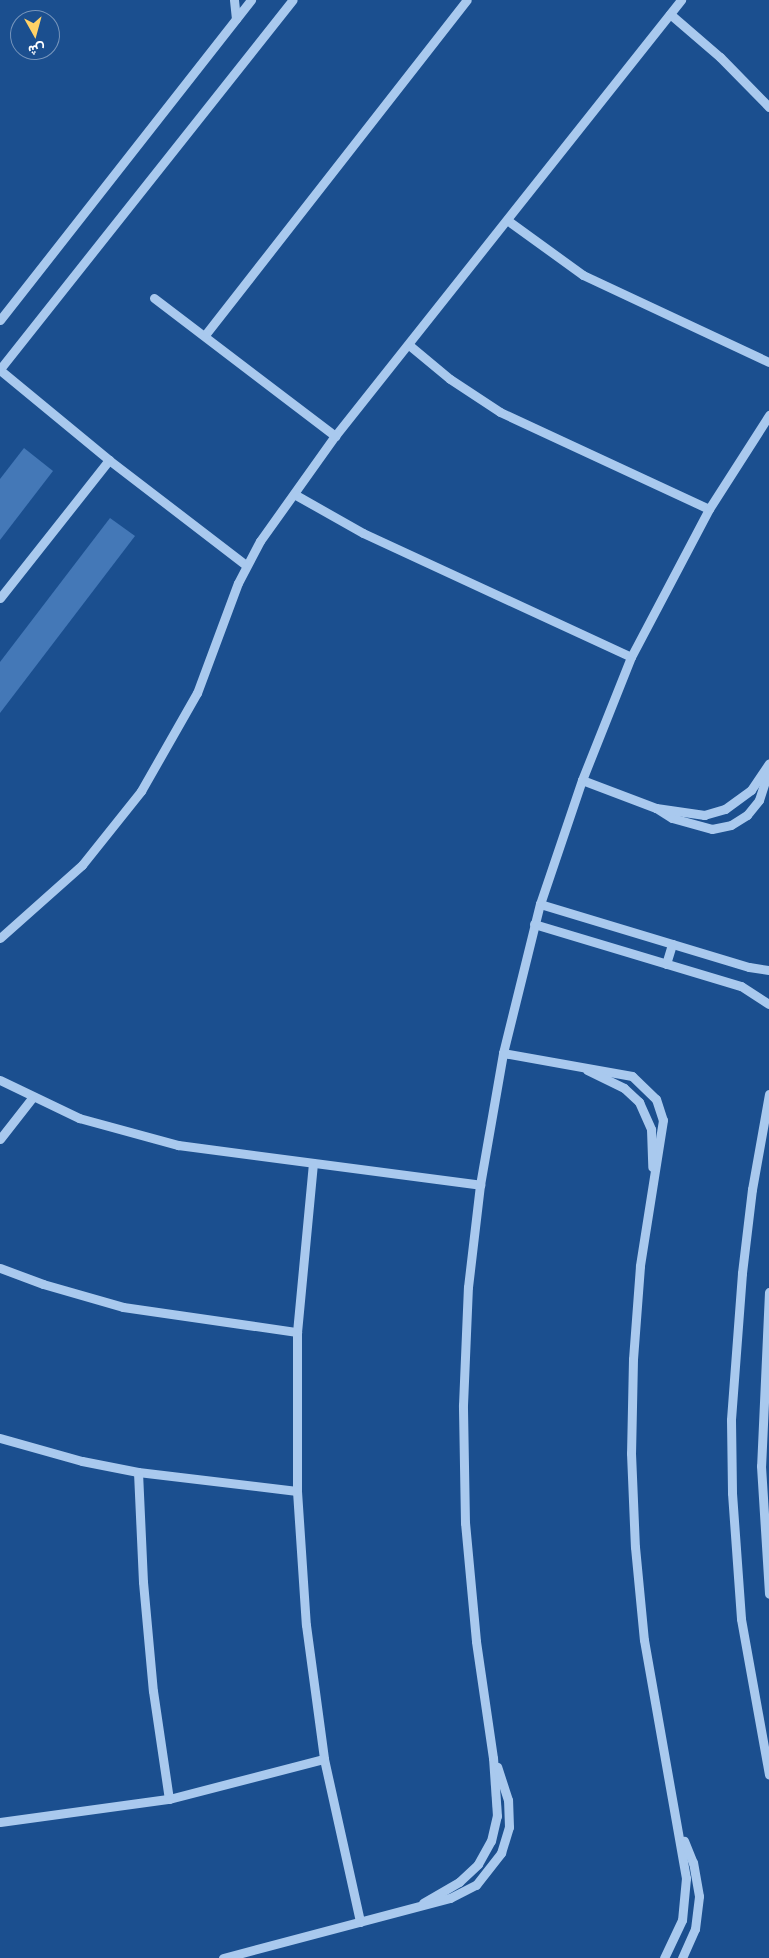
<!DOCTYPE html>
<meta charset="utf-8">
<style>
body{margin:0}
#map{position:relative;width:769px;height:1958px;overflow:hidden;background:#1b4f8f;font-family:"Alegreya Sans",Vazirmatn,sans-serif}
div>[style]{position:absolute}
.building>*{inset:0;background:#4478b7}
.minor>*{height:9px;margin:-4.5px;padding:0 4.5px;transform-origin:4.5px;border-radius:4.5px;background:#a9c9ee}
span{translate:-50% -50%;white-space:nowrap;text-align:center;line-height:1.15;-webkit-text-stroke:5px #1b4f8f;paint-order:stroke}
.north{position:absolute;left:10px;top:10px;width:50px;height:50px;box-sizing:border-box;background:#1b4f8f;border:1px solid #7695bc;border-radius:50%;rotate:173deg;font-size:14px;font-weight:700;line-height:20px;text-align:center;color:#fff}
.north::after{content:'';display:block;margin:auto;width:18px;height:22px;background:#ffd166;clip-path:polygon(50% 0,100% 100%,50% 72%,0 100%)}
</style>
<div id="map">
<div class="building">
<i style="clip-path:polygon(24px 448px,53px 471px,0 540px,0 479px)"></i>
<i style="clip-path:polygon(110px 518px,135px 536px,0 713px,0 662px)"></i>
</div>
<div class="minor">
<i style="left:234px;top:0;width:19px;rotate:84deg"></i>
<i style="left:670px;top:14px;width:66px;rotate:40.7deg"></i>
<i style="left:720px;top:57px;width:70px;rotate:45.6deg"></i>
<i style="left:507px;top:220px;width:94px;rotate:35.9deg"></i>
<i style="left:583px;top:275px;width:205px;rotate:25.1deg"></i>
<i style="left:154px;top:298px;width:228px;rotate:37.3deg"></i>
<i style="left:0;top:320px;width:407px;rotate:-51.9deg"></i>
<i style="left:205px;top:335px;width:425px;rotate:-52deg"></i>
<i style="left:409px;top:345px;width:53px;rotate:39.7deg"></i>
<i style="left:450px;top:379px;width:60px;rotate:33.4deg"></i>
<i style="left:500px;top:412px;width:230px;rotate:24.9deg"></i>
<i style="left:0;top:369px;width:471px;rotate:-51.6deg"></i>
<i style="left:0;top:370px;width:141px;rotate:39.5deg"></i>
<i style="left:109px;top:460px;width:173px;rotate:37.5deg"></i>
<i style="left:294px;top:494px;width:79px;rotate:29.5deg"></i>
<i style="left:363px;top:533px;width:295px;rotate:24.8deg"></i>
<i style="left:0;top:598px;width:176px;rotate:-51.7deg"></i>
<i style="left:582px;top:780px;width:79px;rotate:20.7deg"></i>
<i style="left:656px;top:808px;width:19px;rotate:32deg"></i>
<i style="left:672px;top:818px;width:41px;rotate:15.4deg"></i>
<i style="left:712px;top:829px;width:19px;rotate:-12deg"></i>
<i style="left:731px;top:825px;width:19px;rotate:-32deg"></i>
<i style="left:747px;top:815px;width:19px;rotate:-51deg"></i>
<i style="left:759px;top:800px;width:32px;rotate:-72deg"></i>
<i style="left:656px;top:808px;width:49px;rotate:8.3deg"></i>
<i style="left:704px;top:815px;width:22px;rotate:-16deg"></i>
<i style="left:725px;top:809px;width:32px;rotate:-36deg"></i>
<i style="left:751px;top:790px;width:32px;rotate:-56deg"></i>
<i style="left:540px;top:904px;width:218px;rotate:16.8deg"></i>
<i style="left:749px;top:967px;width:20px;rotate:9deg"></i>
<i style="left:534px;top:924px;width:216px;rotate:16.7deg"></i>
<i style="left:741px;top:986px;width:33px;rotate:33deg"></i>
<i style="left:0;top:938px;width:110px;rotate:-41.7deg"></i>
<i style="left:82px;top:865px;width:95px;rotate:-51.4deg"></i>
<i style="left:141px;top:791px;width:113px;rotate:-60.3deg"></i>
<i style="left:197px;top:693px;width:117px;rotate:-69.6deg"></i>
<i style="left:238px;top:583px;width:47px;rotate:-62.4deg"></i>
<i style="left:260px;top:541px;width:129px;rotate:-54.5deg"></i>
<i style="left:335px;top:436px;width:557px;rotate:-51.57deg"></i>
<i style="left:666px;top:964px;width:21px;rotate:-73deg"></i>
<i style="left:503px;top:1053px;width:131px;rotate:10.1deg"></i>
<i style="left:632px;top:1076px;width:33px;rotate:44deg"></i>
<i style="left:656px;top:1099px;width:22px;rotate:72deg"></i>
<i style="left:663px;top:1120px;width:148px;rotate:99deg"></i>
<i style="left:640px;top:1266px;width:93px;rotate:94.3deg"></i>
<i style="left:633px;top:1359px;width:94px;rotate:91.2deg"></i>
<i style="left:631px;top:1453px;width:94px;rotate:87.6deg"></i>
<i style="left:635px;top:1547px;width:93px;rotate:84.5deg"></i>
<i style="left:644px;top:1640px;width:242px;rotate:80deg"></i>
<i style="left:686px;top:1878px;width:42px;rotate:95.4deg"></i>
<i style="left:682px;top:1920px;width:42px;rotate:115.3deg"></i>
<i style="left:587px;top:1070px;width:41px;rotate:25.9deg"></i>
<i style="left:624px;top:1088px;width:21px;rotate:43deg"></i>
<i style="left:639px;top:1102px;width:30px;rotate:66deg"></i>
<i style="left:651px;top:1129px;width:38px;rotate:88deg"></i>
<i style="left:0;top:1080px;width:88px;rotate:25.7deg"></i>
<i style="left:79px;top:1118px;width:103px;rotate:15.3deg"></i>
<i style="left:178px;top:1145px;width:305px;rotate:7.5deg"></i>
<i style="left:769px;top:1094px;width:97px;rotate:100.1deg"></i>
<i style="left:752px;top:1189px;width:85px;rotate:96.8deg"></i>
<i style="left:742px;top:1273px;width:147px;rotate:94.3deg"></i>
<i style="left:731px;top:1420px;width:73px;rotate:89.2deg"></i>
<i style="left:732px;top:1493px;width:126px;rotate:85.9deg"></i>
<i style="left:741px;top:1619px;width:158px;rotate:79.8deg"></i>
<i style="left:0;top:1139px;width:52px;rotate:-52deg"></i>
<i style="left:313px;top:1163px;width:170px;rotate:95.4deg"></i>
<i style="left:297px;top:1332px;width:159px;rotate:90deg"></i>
<i style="left:297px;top:1491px;width:134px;rotate:86.2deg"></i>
<i style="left:306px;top:1625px;width:135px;rotate:82.3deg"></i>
<i style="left:324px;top:1759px;width:167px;rotate:77.5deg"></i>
<i style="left:0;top:1268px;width:46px;rotate:20.4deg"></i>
<i style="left:43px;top:1284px;width:83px;rotate:16deg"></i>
<i style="left:123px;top:1307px;width:176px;rotate:8.2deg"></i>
<i style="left:769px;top:1292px;width:174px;rotate:92.6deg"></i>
<i style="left:761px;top:1466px;width:128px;rotate:86.4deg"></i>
<i style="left:0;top:1438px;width:85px;rotate:15.7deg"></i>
<i style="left:82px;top:1461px;width:57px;rotate:11.1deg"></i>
<i style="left:138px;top:1472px;width:160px;rotate:6.8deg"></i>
<i style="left:138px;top:1472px;width:110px;rotate:87.4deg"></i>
<i style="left:143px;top:1582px;width:109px;rotate:84.8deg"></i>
<i style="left:153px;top:1691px;width:109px;rotate:81.6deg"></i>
<i style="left:0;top:1822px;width:171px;rotate:-7.8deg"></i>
<i style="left:169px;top:1799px;width:160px;rotate:-14.5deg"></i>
<i style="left:423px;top:1903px;width:42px;rotate:-30.3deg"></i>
<i style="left:459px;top:1882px;width:26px;rotate:-43deg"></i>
<i style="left:478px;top:1864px;width:26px;rotate:-61deg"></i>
<i style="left:491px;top:1841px;width:26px;rotate:-77deg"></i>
<i style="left:497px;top:1816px;width:58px;rotate:-93.9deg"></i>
<i style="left:493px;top:1758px;width:118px;rotate:-98.3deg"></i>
<i style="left:476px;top:1641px;width:119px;rotate:-95.3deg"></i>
<i style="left:465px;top:1523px;width:118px;rotate:-91deg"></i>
<i style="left:463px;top:1405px;width:118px;rotate:-87.6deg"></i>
<i style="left:468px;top:1287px;width:103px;rotate:-83.3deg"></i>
<i style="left:480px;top:1185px;width:134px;rotate:-80.1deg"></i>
<i style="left:503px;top:1053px;width:154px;rotate:-76.1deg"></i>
<i style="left:540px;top:904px;width:131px;rotate:-71.3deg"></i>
<i style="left:582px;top:780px;width:132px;rotate:-68.3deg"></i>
<i style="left:631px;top:657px;width:167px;rotate:-62.2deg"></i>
<i style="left:709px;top:509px;width:112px;rotate:-57.4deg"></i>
<i style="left:223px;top:1958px;width:235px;rotate:-14.8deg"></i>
<i style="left:450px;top:1898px;width:29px;rotate:-27deg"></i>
<i style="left:476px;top:1885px;width:41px;rotate:-52deg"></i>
<i style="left:501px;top:1853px;width:27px;rotate:-73deg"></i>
<i style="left:509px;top:1827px;width:27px;rotate:-92deg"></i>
<i style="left:508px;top:1800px;width:35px;rotate:-108deg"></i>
<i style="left:682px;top:1958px;width:32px;rotate:-66deg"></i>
<i style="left:695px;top:1929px;width:33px;rotate:-83deg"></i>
<i style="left:699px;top:1896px;width:34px;rotate:-100deg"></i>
<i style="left:693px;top:1863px;width:24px;rotate:-112deg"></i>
</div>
<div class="north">ش</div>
</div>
